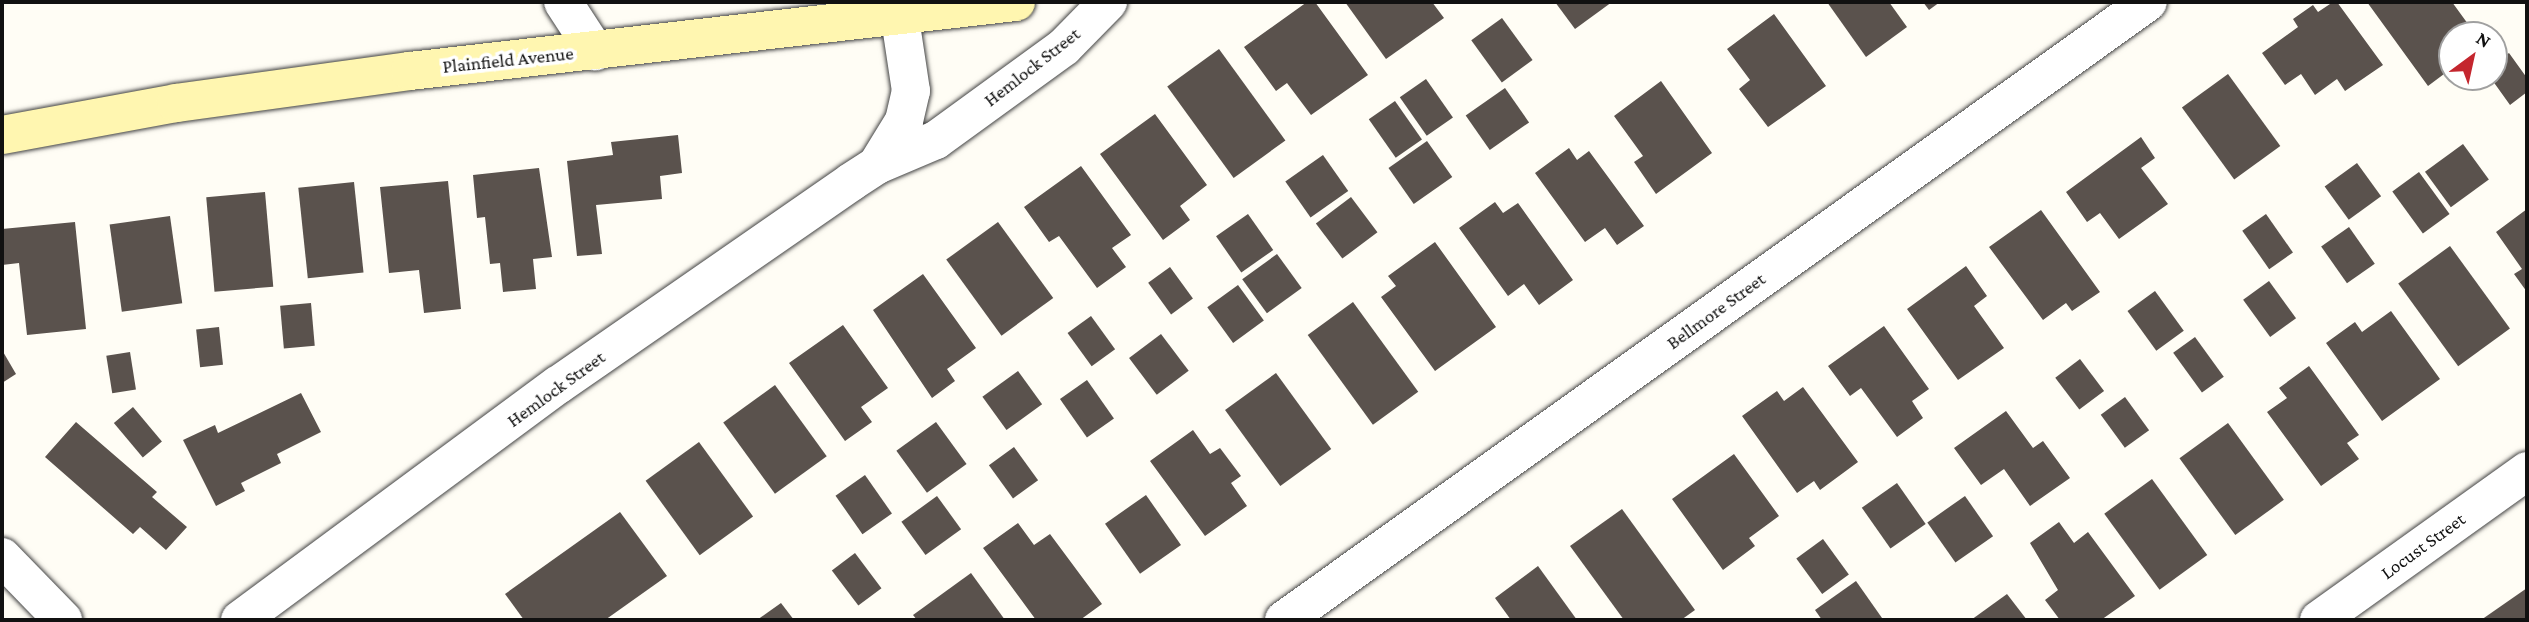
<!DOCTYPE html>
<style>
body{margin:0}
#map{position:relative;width:2529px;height:622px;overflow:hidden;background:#fffdf5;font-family:"Crimson Pro",serif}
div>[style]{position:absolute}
.building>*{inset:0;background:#5a524d;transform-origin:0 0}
.roads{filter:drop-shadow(0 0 2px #444) drop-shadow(0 0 2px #444)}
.minor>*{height:38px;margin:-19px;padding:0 19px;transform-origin:19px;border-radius:19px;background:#fff}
.secondary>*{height:38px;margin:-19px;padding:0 19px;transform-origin:19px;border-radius:19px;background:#fff6b0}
span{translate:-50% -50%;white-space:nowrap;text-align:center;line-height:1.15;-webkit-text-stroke:7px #fff;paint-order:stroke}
.street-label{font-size:19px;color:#111}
.frame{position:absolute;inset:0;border:4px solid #111;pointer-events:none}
.north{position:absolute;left:2438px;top:21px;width:70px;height:70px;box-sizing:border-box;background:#fff;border:2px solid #a0a0a0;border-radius:50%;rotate:33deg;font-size:19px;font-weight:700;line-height:28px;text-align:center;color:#111}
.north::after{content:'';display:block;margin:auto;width:24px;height:32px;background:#c4262e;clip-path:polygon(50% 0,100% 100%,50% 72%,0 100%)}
</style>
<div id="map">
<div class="building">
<i style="clip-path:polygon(1307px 2px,1315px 2px,1368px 75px,1311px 115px,1287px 83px,1276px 91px,1244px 47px)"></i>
<i style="clip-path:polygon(1345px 2px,1432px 2px,1444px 18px,1386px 59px)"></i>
<i style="clip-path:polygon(1555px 2px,1612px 2px,1575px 29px)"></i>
<i style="clip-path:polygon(1827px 2px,1889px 2px,1907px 27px,1866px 57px)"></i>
<i style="clip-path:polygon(1923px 2px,1940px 2px,1929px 10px)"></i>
<i style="clip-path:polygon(2333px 2px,2337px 2px,2383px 65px,2345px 91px,2337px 79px,2315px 95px,2301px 74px,2285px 85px,2262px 53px,2298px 27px,2293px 19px,2313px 5px,2318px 12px)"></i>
<i style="clip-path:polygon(2367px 2px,2452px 2px,2476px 35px,2452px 35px,2452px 68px,2428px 86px)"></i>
<i style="clip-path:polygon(1774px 14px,1826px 86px,1768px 127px,1739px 89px,1750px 80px,1727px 49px)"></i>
<i style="left:1502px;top:18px;width:52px;height:38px;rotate:54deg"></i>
<i style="left:1219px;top:49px;width:113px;height:64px;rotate:54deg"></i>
<i style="clip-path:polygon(2509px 53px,2527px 78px,2527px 92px,2510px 105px,2490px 77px,2494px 77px,2494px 63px)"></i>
<i style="left:2228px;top:74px;width:89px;height:57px;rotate:54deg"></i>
<i style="left:1426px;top:79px;width:47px;height:32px;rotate:55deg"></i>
<i style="clip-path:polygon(1661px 81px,1712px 153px,1656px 194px,1634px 162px,1643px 156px,1614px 116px)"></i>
<i style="left:1505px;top:88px;width:42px;height:48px;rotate:55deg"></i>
<i style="left:1395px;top:101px;width:47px;height:32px;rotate:55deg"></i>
<i style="clip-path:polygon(1155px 114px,1207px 185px,1180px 206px,1190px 220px,1163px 240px,1100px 154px)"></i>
<i style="clip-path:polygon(678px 135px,682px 173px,660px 176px,662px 199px,596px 205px,602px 254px,577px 256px,567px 161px,613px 155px,611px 142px)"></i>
<i style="clip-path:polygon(2141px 137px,2155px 158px,2141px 168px,2168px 204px,2119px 239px,2100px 213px,2087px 222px,2066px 192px)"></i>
<i style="left:1427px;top:141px;width:44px;height:47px;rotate:55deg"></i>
<i style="left:2463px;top:144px;width:44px;height:47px;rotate:54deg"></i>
<i style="clip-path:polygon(1569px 148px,1577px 160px,1589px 151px,1644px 226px,1617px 245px,1605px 228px,1585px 242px,1535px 173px)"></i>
<i style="left:1323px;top:155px;width:44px;height:46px;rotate:55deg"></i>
<i style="left:2357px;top:163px;width:41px;height:40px;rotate:54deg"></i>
<i style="clip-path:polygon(1081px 166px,1131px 235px,1112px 248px,1126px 267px,1097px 288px,1059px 236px,1049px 242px,1024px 207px)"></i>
<i style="clip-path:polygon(539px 168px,552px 257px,533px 259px,536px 289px,503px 292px,500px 263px,490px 264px,485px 217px,477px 218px,473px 175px)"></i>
<i style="left:2419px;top:172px;width:52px;height:33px;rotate:54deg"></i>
<i style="clip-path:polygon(448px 181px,461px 309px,424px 313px,419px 270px,389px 273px,380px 187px)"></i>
<i style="left:354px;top:182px;width:91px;height:56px;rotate:84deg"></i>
<i style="left:265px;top:192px;width:95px;height:59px;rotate:85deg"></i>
<i style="left:1351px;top:197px;width:44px;height:44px;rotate:53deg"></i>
<i style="clip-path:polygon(1495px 202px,1503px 213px,1518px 203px,1573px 280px,1539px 305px,1524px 284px,1508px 296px,1459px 228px)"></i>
<i style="clip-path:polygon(2527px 209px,2527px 292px,2514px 274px,2522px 269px,2496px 232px)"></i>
<i style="clip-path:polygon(2041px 210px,2100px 292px,2072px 311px,2066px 303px,2043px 320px,1989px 247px)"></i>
<i style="left:1248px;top:214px;width:44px;height:39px;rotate:55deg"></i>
<i style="left:2266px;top:214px;width:47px;height:29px;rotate:55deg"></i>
<i style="left:170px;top:216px;width:88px;height:61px;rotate:82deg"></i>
<i style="clip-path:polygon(75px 222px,86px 329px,27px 335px,19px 263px,2px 265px,2px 229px)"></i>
<i style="left:998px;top:222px;width:94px;height:64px;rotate:54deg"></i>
<i style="left:2349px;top:227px;width:45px;height:34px;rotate:55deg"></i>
<i style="clip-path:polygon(1435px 242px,1496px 327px,1435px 371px,1381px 297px,1396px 286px,1388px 276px)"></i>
<i style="left:2450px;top:246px;width:102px;height:64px;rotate:54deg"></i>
<i style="left:1277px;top:254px;width:42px;height:43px;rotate:54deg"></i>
<i style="clip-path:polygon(1966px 266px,1987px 296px,1974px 306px,2004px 348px,1958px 380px,1907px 309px)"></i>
<i style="left:1170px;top:267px;width:39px;height:27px;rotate:54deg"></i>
<i style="clip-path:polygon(923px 274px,976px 348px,947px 369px,955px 381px,932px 398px,873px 310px)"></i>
<i style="left:2269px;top:281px;width:46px;height:32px;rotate:54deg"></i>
<i style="left:1238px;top:285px;width:44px;height:38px;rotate:54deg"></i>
<i style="left:2155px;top:291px;width:49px;height:34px;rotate:54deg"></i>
<i style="left:1353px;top:302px;width:111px;height:56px;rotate:54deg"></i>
<i style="left:311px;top:303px;width:43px;height:31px;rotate:85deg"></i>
<i style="clip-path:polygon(2391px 311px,2440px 379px,2382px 421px,2326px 343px,2355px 322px,2362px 332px)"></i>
<i style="left:1091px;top:316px;width:41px;height:29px;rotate:54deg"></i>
<i style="clip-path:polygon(843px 325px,888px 388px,861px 407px,872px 422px,845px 441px,789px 363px)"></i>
<i style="clip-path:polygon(1884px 326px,1929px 389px,1912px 401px,1923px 418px,1897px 437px,1861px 388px,1850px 396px,1828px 366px)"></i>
<i style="left:219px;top:327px;width:38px;height:23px;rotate:84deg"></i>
<i style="left:1161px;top:334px;width:46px;height:40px;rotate:53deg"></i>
<i style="left:2195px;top:337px;width:49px;height:27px;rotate:54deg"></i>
<i style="clip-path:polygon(2px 350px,16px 374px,2px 383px)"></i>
<i style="left:130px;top:352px;width:38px;height:24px;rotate:81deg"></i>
<i style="left:2080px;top:359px;width:40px;height:31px;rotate:53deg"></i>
<i style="clip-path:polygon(2309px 366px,2359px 435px,2347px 443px,2359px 459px,2321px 486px,2267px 412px,2287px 398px,2279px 388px)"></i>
<i style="left:1018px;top:371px;width:41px;height:44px;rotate:54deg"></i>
<i style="left:1276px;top:373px;width:94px;height:63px;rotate:54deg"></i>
<i style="left:1087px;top:380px;width:47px;height:33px;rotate:55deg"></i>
<i style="left:775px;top:385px;width:88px;height:64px;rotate:54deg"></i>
<i style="clip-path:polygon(1803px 387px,1858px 462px,1820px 490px,1814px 481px,1797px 493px,1742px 416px,1777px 391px,1784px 401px)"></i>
<i style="clip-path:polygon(301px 393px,321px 432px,277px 454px,281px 463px,241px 483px,245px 491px,216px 506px,183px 440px,215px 425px,218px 433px)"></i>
<i style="left:2125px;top:397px;width:41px;height:30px;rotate:54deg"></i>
<i style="left:133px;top:407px;width:45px;height:25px;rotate:50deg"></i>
<i style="clip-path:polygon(2006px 411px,2033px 448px,2043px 441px,2070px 478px,2030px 506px,2004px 469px,1981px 485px,1954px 448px)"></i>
<i style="clip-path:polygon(76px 422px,157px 492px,152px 497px,187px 527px,166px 550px,140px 527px,133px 534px,45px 457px)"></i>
<i style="left:936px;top:422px;width:52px;height:49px;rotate:54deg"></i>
<i style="left:2228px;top:423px;width:95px;height:60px;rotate:54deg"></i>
<i style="clip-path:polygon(1193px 430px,1210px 454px,1220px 448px,1241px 476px,1231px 483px,1247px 506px,1205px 536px,1150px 461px)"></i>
<i style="left:699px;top:442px;width:92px;height:66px;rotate:54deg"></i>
<i style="left:1014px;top:447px;width:41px;height:31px;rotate:54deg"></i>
<i style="clip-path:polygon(1734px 454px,1779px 516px,1749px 538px,1755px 546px,1723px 570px,1672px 499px)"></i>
<i style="left:865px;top:475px;width:47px;height:36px;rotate:55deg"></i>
<i style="left:2152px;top:479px;width:94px;height:59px;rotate:54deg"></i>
<i style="left:1897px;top:483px;width:50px;height:43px;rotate:55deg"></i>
<i style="left:1146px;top:495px;width:61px;height:50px;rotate:55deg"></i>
<i style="left:937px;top:496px;width:41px;height:44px;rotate:54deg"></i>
<i style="left:1965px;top:496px;width:49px;height:46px;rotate:55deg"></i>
<i style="clip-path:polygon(1622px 509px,1695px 610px,1681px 620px,1624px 620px,1570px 546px)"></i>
<i style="clip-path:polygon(620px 512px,667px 576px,605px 620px,524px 620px,505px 594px)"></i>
<i style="clip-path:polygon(2059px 522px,2074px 543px,2088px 532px,2135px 596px,2101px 620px,2060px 620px,2045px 600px,2058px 590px,2030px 543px)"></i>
<i style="clip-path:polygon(1018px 523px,1034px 545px,1050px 534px,1102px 604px,1080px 620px,1036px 620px,983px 548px)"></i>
<i style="left:1823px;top:539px;width:44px;height:33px;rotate:54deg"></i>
<i style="left:855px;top:553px;width:44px;height:29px;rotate:53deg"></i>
<i style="clip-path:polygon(1538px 566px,1577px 620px,1511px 620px,1495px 598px)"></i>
<i style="clip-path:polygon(971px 573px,1005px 620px,917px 620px,913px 615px)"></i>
<i style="clip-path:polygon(1856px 581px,1882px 618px,1822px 620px,1815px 610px)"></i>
<i style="clip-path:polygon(2527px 588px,2527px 620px,2481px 620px)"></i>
<i style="clip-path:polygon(2007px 594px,2027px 620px,1971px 620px)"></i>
<i style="clip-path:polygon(781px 603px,794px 620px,757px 620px)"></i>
</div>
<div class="roads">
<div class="minor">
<i style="left:563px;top:2px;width:59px;rotate:56.9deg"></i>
<i style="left:877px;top:165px;width:52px;rotate:-58.5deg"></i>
<i style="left:904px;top:121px;width:31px;rotate:-77deg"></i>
<i style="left:911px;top:91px;width:74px;rotate:-98.6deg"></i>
<i style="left:2px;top:557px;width:88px;rotate:45.9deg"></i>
<i style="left:240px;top:620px;width:395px;rotate:-36.5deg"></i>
<i style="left:558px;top:385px;width:356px;rotate:-34.7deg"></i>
<i style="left:851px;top:182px;width:31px;rotate:-33deg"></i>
<i style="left:877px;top:165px;width:64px;rotate:-23deg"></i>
<i style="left:936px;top:140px;width:158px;rotate:-36deg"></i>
<i style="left:1064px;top:47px;width:63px;rotate:-45.6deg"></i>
<i style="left:1284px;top:620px;width:1062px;rotate:-35.58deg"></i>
<i style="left:2319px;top:620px;width:256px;rotate:-35.6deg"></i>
</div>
<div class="secondary">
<i style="left:2px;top:135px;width:177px;rotate:-10.4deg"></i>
<i style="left:176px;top:103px;width:236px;rotate:-7.8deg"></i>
<i style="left:410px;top:71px;width:610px;rotate:-6.5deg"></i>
</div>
</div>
<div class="street-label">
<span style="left:508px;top:60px;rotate:-6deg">Plainfield Avenue</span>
<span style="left:1032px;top:67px;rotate:-38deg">Hemlock Street</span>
<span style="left:1716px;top:311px;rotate:-36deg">Bellmore Street</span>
<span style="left:556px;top:389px;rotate:-36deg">Hemlock Street</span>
<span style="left:2423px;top:546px;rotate:-36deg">Locust Street</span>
</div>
<div class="frame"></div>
<div class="north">N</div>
</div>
